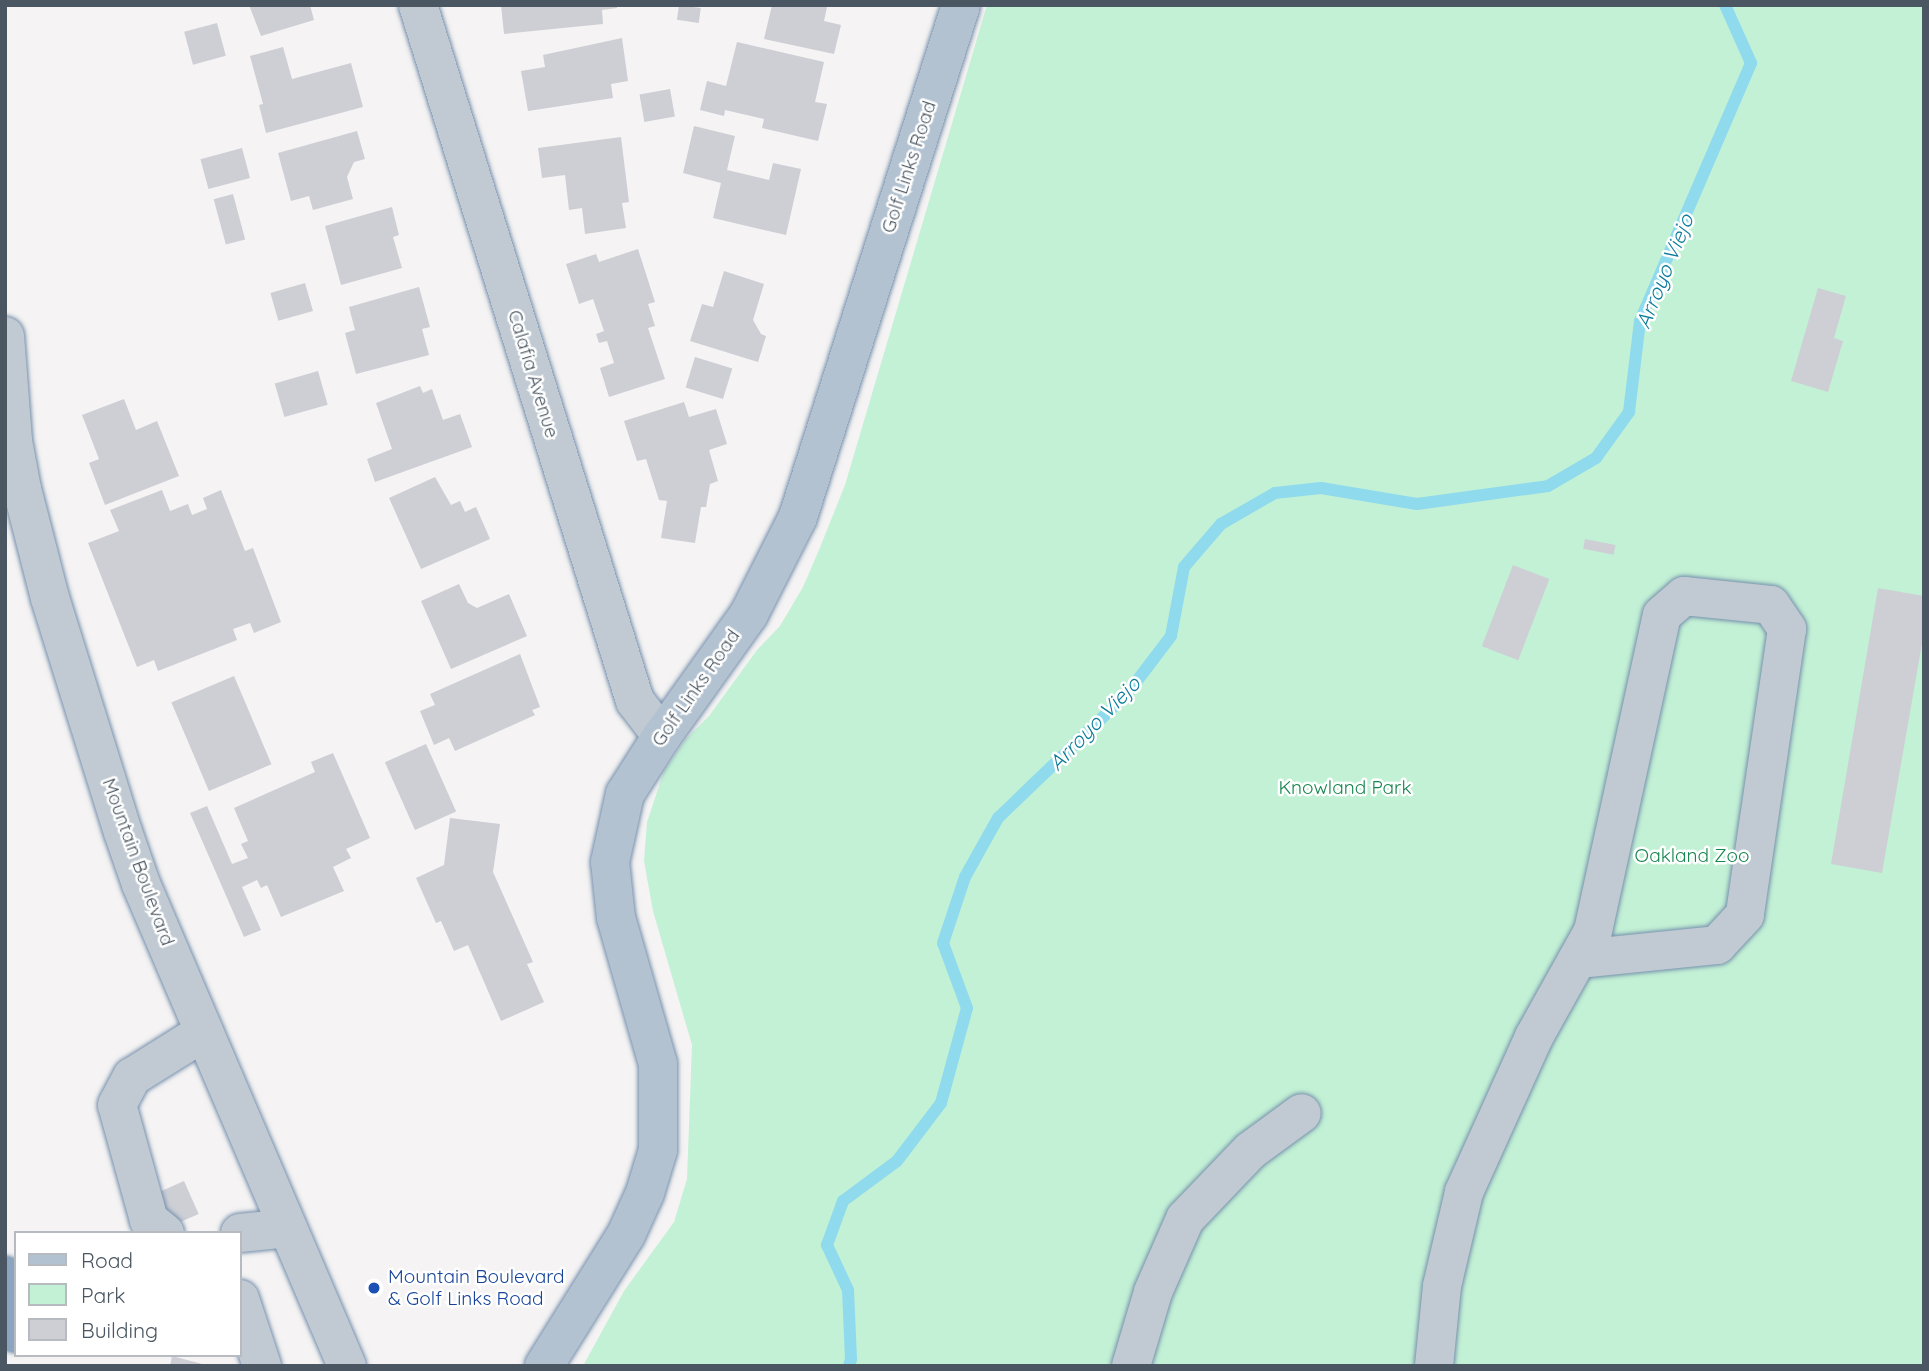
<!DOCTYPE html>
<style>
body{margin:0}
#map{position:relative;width:1929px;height:1371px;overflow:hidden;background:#f5f3f3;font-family:Quicksand,sans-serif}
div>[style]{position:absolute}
.green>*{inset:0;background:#c3f1d5}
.stream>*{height:12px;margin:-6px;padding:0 6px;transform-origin:6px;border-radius:6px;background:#90daee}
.building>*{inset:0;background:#cdcfd5;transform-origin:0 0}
.roads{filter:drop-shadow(0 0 2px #7690ad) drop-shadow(0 0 2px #7690ad)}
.minor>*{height:38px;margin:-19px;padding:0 19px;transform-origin:19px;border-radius:19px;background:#c1cad2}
.major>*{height:38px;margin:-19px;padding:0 19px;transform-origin:19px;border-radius:19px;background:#b3c2d1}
.highway>*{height:38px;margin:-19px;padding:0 19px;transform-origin:19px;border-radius:19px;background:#8ba5c1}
.dots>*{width:19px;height:19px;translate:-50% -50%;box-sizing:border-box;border:4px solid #fff;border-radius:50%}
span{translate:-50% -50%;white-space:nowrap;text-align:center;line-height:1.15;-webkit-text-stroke:5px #fff;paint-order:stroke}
.street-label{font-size:19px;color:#4a5661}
.park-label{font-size:19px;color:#17864f}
.transit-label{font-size:19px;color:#164399}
.left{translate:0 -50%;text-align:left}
.water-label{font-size:21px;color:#0c7c9b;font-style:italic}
.frame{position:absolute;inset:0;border:7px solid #4a5661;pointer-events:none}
.legend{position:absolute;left:14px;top:1231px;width:228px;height:126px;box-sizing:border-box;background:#fff;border:2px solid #b7bbc0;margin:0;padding:9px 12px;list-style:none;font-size:21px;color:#4a5661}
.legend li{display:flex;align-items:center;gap:14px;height:35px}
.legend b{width:35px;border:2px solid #b7bbc0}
</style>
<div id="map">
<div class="green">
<i style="clip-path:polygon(987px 5px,1924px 5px,1924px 1366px,583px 1366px,624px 1291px,674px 1222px,687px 1179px,692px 1045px,653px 911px,644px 861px,647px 822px,664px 771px,686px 739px,709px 716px,757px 650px,780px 626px,803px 587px,819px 550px,845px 485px)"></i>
</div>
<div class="stream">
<i style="left:849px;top:1366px;width:7px;rotate:-74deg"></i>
<i style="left:851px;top:1359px;width:69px;rotate:-92.5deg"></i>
<i style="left:848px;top:1290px;width:50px;rotate:-115deg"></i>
<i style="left:827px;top:1245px;width:47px;rotate:-70deg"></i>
<i style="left:843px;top:1201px;width:67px;rotate:-36.5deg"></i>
<i style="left:897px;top:1161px;width:73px;rotate:-52.8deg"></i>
<i style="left:941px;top:1103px;width:98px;rotate:-74.7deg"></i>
<i style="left:967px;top:1008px;width:69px;rotate:-110.3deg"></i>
<i style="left:943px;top:943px;width:70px;rotate:-71.6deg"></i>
<i style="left:965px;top:877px;width:68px;rotate:-60.8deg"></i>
<i style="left:998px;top:818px;width:179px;rotate:-43.9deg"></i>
<i style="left:1127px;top:694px;width:73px;rotate:-52.8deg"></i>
<i style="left:1171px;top:636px;width:70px;rotate:-79.3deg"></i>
<i style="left:1184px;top:567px;width:57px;rotate:-49.3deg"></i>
<i style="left:1221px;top:524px;width:62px;rotate:-29.9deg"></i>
<i style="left:1275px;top:493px;width:46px;rotate:-6.2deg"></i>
<i style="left:1321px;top:488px;width:97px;rotate:9.5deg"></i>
<i style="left:1417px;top:504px;width:132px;rotate:-7.8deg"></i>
<i style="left:1548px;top:486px;width:56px;rotate:-30.3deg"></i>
<i style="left:1596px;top:458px;width:57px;rotate:-54.3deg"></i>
<i style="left:1629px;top:412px;width:92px;rotate:-83.1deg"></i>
<i style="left:1640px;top:321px;width:281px;rotate:-66.7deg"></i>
<i style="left:1751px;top:63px;width:64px;rotate:-114.1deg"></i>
</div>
<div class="building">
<i style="clip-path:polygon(249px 5px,310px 5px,314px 20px,261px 36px)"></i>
<i style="clip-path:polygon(501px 5px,617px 5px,617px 8px,602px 10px,603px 24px,504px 34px)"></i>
<i style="left:679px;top:5px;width:22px;height:15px;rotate:8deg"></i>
<i style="clip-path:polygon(772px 5px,827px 7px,824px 21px,841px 25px,834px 54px,764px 39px)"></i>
<i style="left:217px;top:23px;width:34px;height:34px;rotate:75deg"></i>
<i style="clip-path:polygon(622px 38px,628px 81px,611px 84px,613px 98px,528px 111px,521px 71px,545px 67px,543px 55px)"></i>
<i style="clip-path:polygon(737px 42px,824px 62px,815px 102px,827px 104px,818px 141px,762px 128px,764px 119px,725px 110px,724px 116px,700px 110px,707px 81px,726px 86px)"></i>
<i style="clip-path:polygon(283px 47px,292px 79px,351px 63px,363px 107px,266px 133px,259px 105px,263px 104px,250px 56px)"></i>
<i style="left:670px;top:89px;width:28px;height:31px;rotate:80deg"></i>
<i style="clip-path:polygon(694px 126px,735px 136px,727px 170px,769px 180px,773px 163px,801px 169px,786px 235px,713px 218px,721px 183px,683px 173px)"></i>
<i style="clip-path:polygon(357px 131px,365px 159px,354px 162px,347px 177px,353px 199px,313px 210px,309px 196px,291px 201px,278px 153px)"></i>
<i style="clip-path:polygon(621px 137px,629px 202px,622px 203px,626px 228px,585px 234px,582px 208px,569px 210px,565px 175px,542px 178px,538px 148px)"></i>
<i style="left:242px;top:148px;width:31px;height:43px;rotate:75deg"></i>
<i style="left:233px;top:194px;width:47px;height:20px;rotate:75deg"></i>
<i style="clip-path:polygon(392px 207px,399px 235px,393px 237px,402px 268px,341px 285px,325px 226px)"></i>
<i style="clip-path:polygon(638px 249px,655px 302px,648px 304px,655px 326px,648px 328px,665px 379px,609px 397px,600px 368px,614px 363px,607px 341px,599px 343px,596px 334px,604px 331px,593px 299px,579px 304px,566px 264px,596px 254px,599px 262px)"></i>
<i style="clip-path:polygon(724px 271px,764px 284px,753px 320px,761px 334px,766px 336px,758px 362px,690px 341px,702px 304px,713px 307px)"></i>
<i style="left:305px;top:283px;width:29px;height:36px;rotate:74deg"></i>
<i style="clip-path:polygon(419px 287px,430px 327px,422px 329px,429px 355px,356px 374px,345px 333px,355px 330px,349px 307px)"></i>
<i style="clip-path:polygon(1818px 288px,1846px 296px,1834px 338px,1843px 341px,1828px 392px,1791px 381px)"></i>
<i style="left:695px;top:357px;width:39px;height:32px;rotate:17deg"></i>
<i style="left:318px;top:371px;width:35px;height:45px;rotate:74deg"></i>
<i style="clip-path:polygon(420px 386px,423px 393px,432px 389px,443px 420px,460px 414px,472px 447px,375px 482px,367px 459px,392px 449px,376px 403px)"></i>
<i style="clip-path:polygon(124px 399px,136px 430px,157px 421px,179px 476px,105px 505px,89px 463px,99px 459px,82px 415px)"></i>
<i style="clip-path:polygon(684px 402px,689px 417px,716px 409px,727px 444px,709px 450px,718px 481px,710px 484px,706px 507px,701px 507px,695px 543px,661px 538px,667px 501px,659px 500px,646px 459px,637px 461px,624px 421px)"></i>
<i style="clip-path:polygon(435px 477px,451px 505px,460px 501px,465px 512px,476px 507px,490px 539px,421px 569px,389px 498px)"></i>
<i style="clip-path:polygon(162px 490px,170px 511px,188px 504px,192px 515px,207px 509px,203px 498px,221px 490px,245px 551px,253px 548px,281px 622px,254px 633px,250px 623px,233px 629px,237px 640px,158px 671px,154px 660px,137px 667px,88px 543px,119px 531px,110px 510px)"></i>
<i style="left:1585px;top:539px;width:31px;height:10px;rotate:11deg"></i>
<i style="left:1513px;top:565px;width:39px;height:87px;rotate:21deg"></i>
<i style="clip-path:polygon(459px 584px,468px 603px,477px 608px,509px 594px,527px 636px,451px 669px,421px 601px)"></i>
<i style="clip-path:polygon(1878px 588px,1924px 596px,1924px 632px,1882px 873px,1831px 864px)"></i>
<i style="clip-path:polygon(520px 654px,540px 707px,532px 710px,535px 715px,455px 751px,449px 738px,434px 745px,420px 711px,435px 705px,430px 694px)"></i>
<i style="left:234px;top:676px;width:96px;height:68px;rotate:67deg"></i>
<i style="left:426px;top:744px;width:74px;height:45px;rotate:66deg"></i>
<i style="clip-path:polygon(333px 753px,370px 838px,346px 849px,351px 858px,333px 867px,344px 891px,281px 917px,267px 885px,261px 888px,257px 880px,242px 887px,261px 930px,244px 937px,190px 813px,207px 806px,232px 864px,248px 858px,241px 844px,248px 841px,234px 808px,315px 772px,311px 762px)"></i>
<i style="clip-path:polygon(450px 818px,500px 824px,493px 872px,533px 962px,527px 964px,544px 1002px,501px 1021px,468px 945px,454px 951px,441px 921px,436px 923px,416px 878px,444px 865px)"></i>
<i style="left:184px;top:1181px;width:36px;height:35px;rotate:66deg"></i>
<i style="clip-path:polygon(172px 1356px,206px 1365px,206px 1366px,170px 1366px)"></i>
</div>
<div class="roads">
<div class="minor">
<i style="left:418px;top:5px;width:729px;rotate:72.68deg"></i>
<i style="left:635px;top:701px;width:44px;rotate:52.4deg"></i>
<i style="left:5px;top:336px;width:105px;rotate:85.6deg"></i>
<i style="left:13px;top:441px;width:49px;rotate:79.4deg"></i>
<i style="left:22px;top:489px;width:113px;rotate:75.6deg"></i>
<i style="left:50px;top:598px;width:245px;rotate:72.7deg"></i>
<i style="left:123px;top:832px;width:55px;rotate:70.9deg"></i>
<i style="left:141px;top:884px;width:524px;rotate:66.86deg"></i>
<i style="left:165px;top:1233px;width:21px;rotate:-141deg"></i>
<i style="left:149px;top:1220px;width:119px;rotate:-105.5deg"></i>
<i style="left:117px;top:1105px;width:32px;rotate:-62deg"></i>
<i style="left:132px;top:1077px;width:85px;rotate:-32deg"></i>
<i style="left:240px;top:1233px;width:48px;rotate:-5.9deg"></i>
<i style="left:240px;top:1299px;width:71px;rotate:71.8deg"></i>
<i style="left:1131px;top:1366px;width:77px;rotate:-73.4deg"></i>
<i style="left:1153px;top:1292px;width:80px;rotate:-66.3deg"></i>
<i style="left:1185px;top:1219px;width:94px;rotate:-46.3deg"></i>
<i style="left:1250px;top:1151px;width:64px;rotate:-36.2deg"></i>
<i style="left:1434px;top:1366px;width:80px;rotate:-84.3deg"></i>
<i style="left:1442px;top:1286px;width:97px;rotate:-76.8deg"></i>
<i style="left:1464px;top:1192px;width:170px;rotate:-65.7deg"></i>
<i style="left:1534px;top:1037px;width:121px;rotate:-60.9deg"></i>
<i style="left:1593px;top:931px;width:323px;rotate:-77.7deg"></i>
<i style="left:1662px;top:615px;width:29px;rotate:-41deg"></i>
<i style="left:1684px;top:596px;width:87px;rotate:5.9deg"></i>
<i style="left:1771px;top:605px;width:29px;rotate:56deg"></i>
<i style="left:1787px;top:629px;width:289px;rotate:98.4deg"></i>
<i style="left:1745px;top:915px;width:41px;rotate:133deg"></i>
<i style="left:1717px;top:945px;width:140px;rotate:174.2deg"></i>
</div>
<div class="major">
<i style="left:544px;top:1366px;width:155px;rotate:-58deg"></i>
<i style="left:626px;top:1235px;width:46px;rotate:-65.7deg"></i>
<i style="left:645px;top:1193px;width:45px;rotate:-73.2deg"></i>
<i style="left:658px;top:1150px;width:86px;rotate:-90deg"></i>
<i style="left:658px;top:1064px;width:152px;rotate:-106deg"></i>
<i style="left:616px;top:918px;width:56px;rotate:-96.1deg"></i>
<i style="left:610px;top:862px;width:70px;rotate:-77.6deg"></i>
<i style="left:625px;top:794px;width:69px;rotate:-57.5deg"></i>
<i style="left:662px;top:736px;width:150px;rotate:-54.5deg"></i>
<i style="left:749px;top:614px;width:109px;rotate:-63.2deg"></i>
<i style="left:798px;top:517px;width:537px;rotate:-72.34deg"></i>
</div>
<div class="highway">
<i style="left:5px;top:1276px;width:58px;rotate:79.1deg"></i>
</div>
</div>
<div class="dots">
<i style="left:374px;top:1288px;background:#1a4fb4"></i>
</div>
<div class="street-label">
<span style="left:909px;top:167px;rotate:-72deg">Golf Links Road</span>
<span style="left:533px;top:374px;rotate:73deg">Calafia Avenue</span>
<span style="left:696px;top:688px;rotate:-55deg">Golf Links Road</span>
<span style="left:138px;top:862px;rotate:70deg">Mountain Boulevard</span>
</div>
<div class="park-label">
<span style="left:1345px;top:788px">Knowland Park</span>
<span style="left:1692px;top:856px">Oakland Zoo</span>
</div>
<div class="transit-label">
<span class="left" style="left:388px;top:1288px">Mountain Boulevard<br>&amp; Golf Links Road</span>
</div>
<div class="water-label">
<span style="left:1664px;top:271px;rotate:-68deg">Arroyo Viejo</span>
<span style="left:1094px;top:723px;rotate:-46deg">Arroyo Viejo</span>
</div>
<div class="frame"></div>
<ul class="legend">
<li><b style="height:9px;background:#b3c2d1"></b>Road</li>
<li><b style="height:19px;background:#c3f1d5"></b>Park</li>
<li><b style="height:19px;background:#cdcfd5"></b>Building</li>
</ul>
</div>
